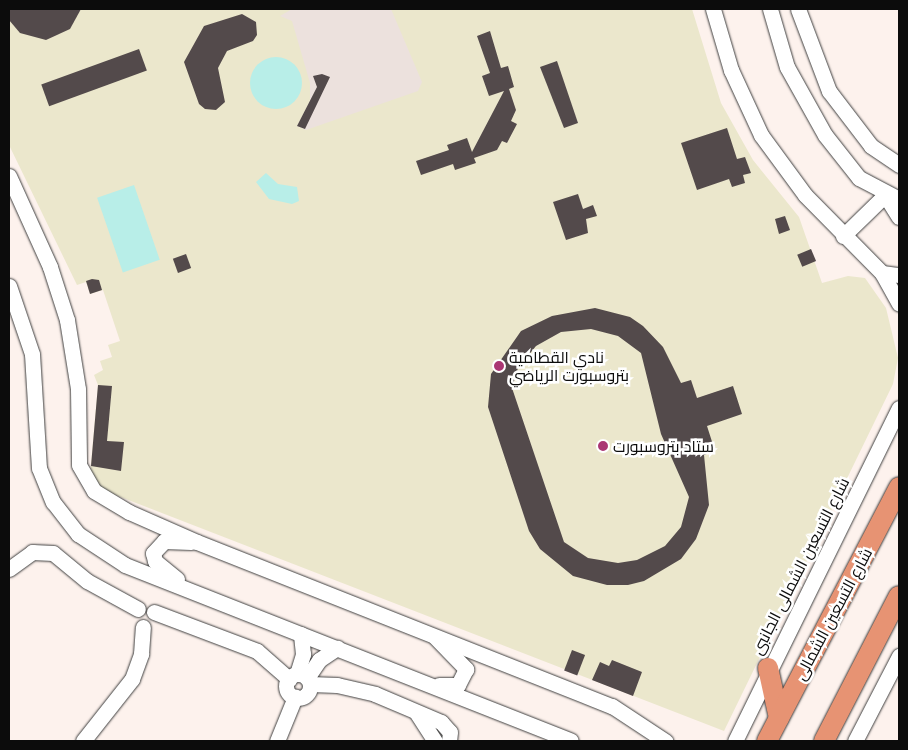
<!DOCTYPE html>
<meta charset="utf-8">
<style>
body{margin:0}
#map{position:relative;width:908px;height:750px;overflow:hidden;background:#fdf2ed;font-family:"Noto Serif",Cairo,serif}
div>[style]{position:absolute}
.pitch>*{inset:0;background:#ebe7cc}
.plaza>*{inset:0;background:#ece1dd}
.water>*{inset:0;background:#b8eee8;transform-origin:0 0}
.round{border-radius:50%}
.building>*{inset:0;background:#534a4b;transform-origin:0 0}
.roads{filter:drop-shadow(0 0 1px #3f3f3f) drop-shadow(0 0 1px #3f3f3f)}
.minor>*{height:15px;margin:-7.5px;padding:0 7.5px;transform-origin:7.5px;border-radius:7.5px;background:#fff}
.minor>.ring{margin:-7.5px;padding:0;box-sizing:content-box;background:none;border:15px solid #fff;border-radius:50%}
.major>*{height:20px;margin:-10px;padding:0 10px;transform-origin:10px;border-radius:10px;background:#e79373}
.dots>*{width:14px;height:14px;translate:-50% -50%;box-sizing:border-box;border:2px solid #fff;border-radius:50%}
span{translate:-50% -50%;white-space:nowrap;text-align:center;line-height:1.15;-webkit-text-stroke:5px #fff;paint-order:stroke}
.poi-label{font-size:16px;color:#0c0c0c}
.left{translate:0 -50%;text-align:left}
.street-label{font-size:16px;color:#0c0c0c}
.frame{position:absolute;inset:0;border:10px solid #0c0c0c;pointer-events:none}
</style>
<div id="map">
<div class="pitch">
<i style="clip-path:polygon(9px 9px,692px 9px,721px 103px,753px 160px,799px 217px,822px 283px,848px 276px,865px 278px,886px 308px,898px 358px,893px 384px,724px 731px,100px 489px,90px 474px,98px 385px,94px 375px,103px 370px,100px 361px,112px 357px,108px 345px,120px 341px,103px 290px,90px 294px,86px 282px,77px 285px,9px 145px)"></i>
</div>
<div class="plaza">
<i style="clip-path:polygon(292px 9px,391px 9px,422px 82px,418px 91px,306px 130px,297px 126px,310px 101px,310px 83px,292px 21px,280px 16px)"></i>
</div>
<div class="water">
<i class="round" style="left:250px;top:57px;width:52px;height:52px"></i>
<i style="clip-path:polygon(266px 173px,278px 184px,297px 187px,299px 201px,292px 204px,269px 199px,256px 182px)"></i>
<i style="left:134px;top:185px;width:79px;height:39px;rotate:71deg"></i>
</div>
<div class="building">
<i style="clip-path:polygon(9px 9px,81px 9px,70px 29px,46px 40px,20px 33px,9px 20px)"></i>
<i style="clip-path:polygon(242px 14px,256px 22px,257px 35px,253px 41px,227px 51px,218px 68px,225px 102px,216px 110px,205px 109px,199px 104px,184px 62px,204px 26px)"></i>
<i style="clip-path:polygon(490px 31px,501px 68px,508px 66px,514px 87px,509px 89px,516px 110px,511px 121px,517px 124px,507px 143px,502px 141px,497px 150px,474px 158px,476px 163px,455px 170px,453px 164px,421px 175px,416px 161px,449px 150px,447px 145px,467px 138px,472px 152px,504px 91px,489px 96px,482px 76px,490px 73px,477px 36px)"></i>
<i style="left:139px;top:49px;width:23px;height:104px;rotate:70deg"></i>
<i style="clip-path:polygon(557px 61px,578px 123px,564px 128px,540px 67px)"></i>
<i style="clip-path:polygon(322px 74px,330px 77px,305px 129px,297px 126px,317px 87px,313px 76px)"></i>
<i style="clip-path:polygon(727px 128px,737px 159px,745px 157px,751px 173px,743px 175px,745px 183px,732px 187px,729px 179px,697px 190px,681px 143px)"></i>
<i style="clip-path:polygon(578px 194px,583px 209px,593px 205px,597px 216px,586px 219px,588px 233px,566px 240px,553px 202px)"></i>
<i style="clip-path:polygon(785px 216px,790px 230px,779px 234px,775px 219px)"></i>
<i style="left:811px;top:249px;width:13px;height:15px;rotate:67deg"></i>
<i style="left:186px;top:254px;width:15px;height:14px;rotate:70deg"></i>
<i style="clip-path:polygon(92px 279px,99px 280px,102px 290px,90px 294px,86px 281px)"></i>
<i style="clip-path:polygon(evenodd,595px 308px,630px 317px,643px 326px,663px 347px,681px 383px,691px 380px,697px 398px,733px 386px,742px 414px,707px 426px,715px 451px,704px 455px,709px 505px,696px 539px,681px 559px,644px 581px,628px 585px,607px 585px,573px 576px,540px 549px,529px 531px,488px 407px,491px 374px,521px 331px,552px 316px,595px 308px,591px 329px,618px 336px,641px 353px,661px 434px,689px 497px,681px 527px,665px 546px,637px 560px,618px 563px,588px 558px,564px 542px,512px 388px,518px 368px,536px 346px,561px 332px,591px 329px)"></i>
<i style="clip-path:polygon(98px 385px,112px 386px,107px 441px,124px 442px,121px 471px,91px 466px)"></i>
<i style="left:572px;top:650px;width:14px;height:22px;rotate:21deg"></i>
<i style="clip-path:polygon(612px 660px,642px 672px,633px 696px,592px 680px,600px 662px,609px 666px)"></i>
</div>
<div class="roads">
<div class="minor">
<i style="left:713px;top:9px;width:64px;rotate:73.6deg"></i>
<i style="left:731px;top:70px;width:72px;rotate:65.2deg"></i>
<i style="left:761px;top:135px;width:74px;rotate:53.7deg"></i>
<i style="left:805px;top:195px;width:110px;rotate:45.4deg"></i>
<i style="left:882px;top:273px;width:35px;rotate:61deg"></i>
<i style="left:770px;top:9px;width:60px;rotate:73.7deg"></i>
<i style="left:787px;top:67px;width:78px;rotate:60.8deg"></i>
<i style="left:825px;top:135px;width:55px;rotate:51.7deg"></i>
<i style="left:859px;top:178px;width:45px;rotate:27.7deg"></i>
<i style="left:798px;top:9px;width:88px;rotate:69.3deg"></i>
<i style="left:829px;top:91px;width:69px;rotate:52.6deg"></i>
<i style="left:871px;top:146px;width:34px;rotate:34deg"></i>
<i style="left:9px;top:176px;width:100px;rotate:65.7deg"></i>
<i style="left:50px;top:267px;width:56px;rotate:72.2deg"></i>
<i style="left:67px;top:320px;width:70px;rotate:80.9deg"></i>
<i style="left:78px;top:389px;width:76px;rotate:89.2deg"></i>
<i style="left:79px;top:465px;width:30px;rotate:60deg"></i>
<i style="left:94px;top:491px;width:41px;rotate:31deg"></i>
<i style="left:129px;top:512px;width:74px;rotate:23.8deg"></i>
<i style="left:197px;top:542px;width:446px;rotate:21.6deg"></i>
<i style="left:612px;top:706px;width:64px;rotate:33.4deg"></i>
<i style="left:843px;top:236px;width:59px;rotate:-44.3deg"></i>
<i style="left:885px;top:195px;width:26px;rotate:58deg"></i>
<i style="left:882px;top:273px;width:17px;rotate:7deg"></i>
<i style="left:9px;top:286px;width:72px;rotate:71.3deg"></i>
<i style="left:32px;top:354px;width:114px;rotate:86.5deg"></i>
<i style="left:39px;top:468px;width:37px;rotate:68deg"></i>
<i style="left:53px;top:502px;width:41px;rotate:52deg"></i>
<i style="left:78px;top:534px;width:56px;rotate:33.4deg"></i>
<i style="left:125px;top:565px;width:479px;rotate:21.5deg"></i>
<i style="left:9px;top:569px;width:29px;rotate:-36deg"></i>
<i style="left:32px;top:552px;width:21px;rotate:3deg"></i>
<i style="left:53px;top:553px;width:44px;rotate:39.5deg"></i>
<i style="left:87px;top:581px;width:58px;rotate:28.8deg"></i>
<i style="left:177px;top:579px;width:28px;rotate:-141deg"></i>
<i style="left:155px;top:561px;width:8px;rotate:-104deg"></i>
<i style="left:153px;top:553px;width:16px;rotate:-47deg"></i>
<i style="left:164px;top:541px;width:27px;rotate:2deg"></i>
<i style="left:154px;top:612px;width:110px;rotate:20.7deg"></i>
<i style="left:257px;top:651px;width:43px;rotate:41.2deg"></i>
<i style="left:435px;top:637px;width:45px;rotate:45.9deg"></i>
<i style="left:466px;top:669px;width:18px;rotate:117deg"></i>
<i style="left:458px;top:685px;width:19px;rotate:180deg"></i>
<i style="left:297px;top:674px;width:21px;rotate:-73deg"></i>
<i style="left:303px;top:654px;width:20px;rotate:-96deg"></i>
<i class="ring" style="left:286px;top:674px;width:9px;height:9px"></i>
<i style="left:307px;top:678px;width:22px;rotate:-56deg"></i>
<i style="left:319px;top:660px;width:22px;rotate:-34deg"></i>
<i style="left:310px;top:684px;width:27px;rotate:2deg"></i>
<i style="left:337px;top:685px;width:39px;rotate:13deg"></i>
<i style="left:375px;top:694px;width:72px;rotate:23deg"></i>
<i style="left:441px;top:722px;width:13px;rotate:48deg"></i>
<i style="left:450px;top:732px;width:9px;rotate:96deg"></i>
<i style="left:416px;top:712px;width:35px;rotate:57deg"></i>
<i style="left:83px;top:741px;width:79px;rotate:-51.7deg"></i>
<i style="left:132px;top:679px;width:27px;rotate:-70deg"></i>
<i style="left:141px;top:654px;width:27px;rotate:-86deg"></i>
<i style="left:277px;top:741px;width:48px;rotate:-67.8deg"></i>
<i style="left:735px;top:741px;width:371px;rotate:-63.8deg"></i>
<i style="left:855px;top:741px;width:96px;rotate:-62.6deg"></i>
</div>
<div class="major">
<i style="left:768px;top:668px;width:51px;rotate:77.6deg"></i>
<i style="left:767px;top:741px;width:286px;rotate:-62.5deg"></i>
<i style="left:824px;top:741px;width:163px;rotate:-62.7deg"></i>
</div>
</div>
<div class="dots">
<i style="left:499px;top:366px;background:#aa3673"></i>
<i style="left:603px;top:446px;background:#aa3673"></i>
</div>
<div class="poi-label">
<span class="left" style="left:509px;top:366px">نادي القطامية<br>بتروسبورت الرياضي</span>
<span class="left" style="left:613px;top:446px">ستاد بتروسبورت</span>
</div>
<div class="street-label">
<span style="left:800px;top:566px;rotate:-63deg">شارع التسعين الشمالى الجانبى</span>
<span style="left:833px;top:614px;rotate:-62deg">شارع التسعين الشمالى</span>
</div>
<div class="frame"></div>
</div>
